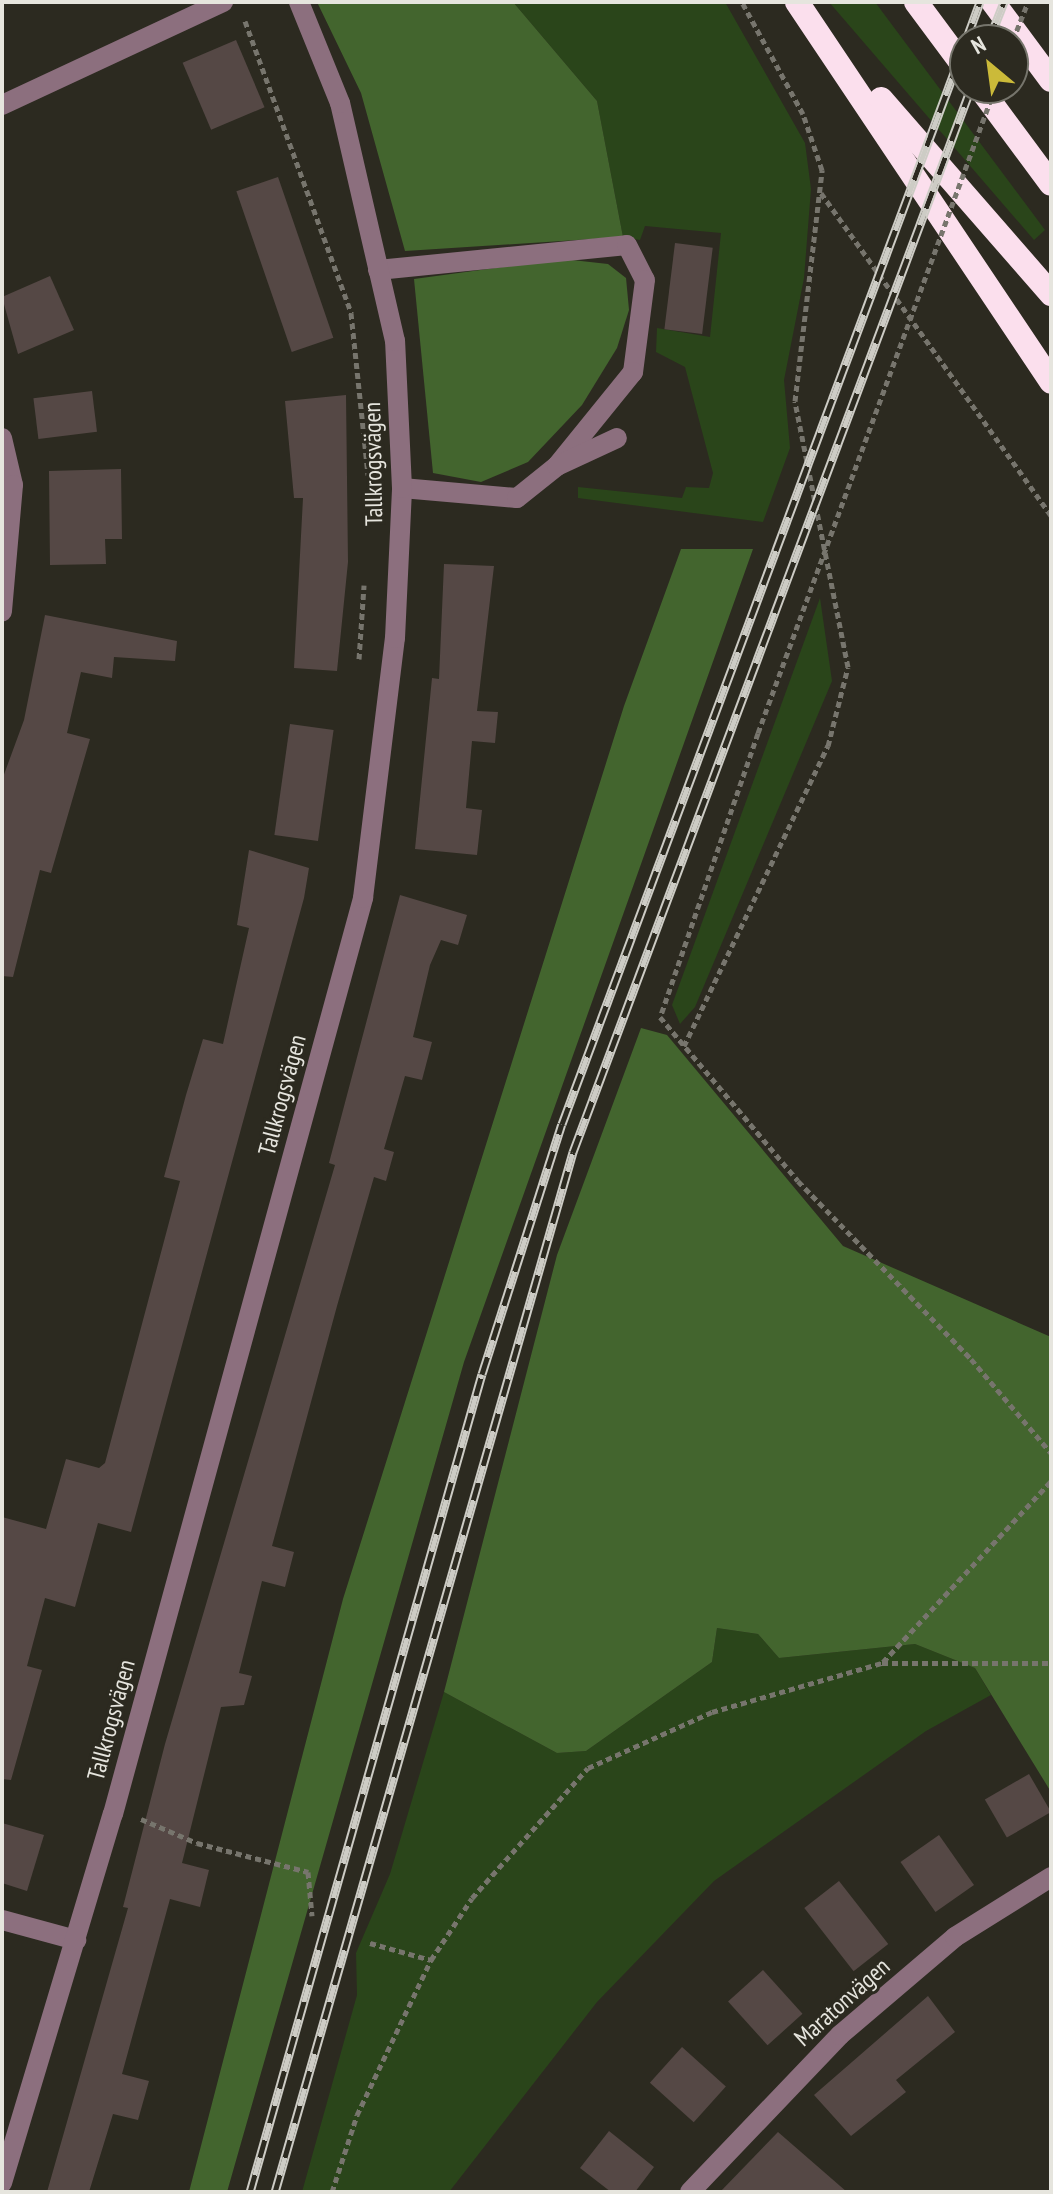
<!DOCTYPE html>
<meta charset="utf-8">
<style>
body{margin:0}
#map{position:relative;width:1053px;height:2194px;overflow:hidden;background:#2c2a20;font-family:"PT Sans Narrow",sans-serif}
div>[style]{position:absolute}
.green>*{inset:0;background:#2a451a}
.forest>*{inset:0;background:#43652e}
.building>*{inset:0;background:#554845;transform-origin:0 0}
.path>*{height:5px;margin-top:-2.5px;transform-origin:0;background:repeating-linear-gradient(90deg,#77756d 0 6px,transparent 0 10px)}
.minor>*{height:20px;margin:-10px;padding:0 10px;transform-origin:10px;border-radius:10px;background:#8c6f7e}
.highway>*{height:24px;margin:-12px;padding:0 12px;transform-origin:12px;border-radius:12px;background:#fbdfed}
.rail>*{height:9px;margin-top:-4.5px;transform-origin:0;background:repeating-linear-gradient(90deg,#2c2a20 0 18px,#cdccc5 0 36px);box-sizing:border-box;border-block:2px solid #cdccc5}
.path-bridge>*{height:5px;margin-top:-2.5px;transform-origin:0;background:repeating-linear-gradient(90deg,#77756d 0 6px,transparent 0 10px)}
span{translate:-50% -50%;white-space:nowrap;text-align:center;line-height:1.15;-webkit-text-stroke:6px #2c2a20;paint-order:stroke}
.street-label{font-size:24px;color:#e6e5de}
.frame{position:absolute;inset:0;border:4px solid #e6e5de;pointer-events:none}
.north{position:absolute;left:949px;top:24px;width:80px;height:80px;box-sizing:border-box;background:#2c2a20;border:2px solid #76756c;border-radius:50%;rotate:331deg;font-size:22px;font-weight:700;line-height:32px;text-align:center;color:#e6e5de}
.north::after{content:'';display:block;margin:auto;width:28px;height:36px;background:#cbba39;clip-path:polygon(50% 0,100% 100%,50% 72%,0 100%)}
</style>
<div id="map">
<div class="green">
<i style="clip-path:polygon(513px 2px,725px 2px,805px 143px,811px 189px,804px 278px,784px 380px,790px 448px,763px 522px,578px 498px,578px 487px,682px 498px,686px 487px,709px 488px,713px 473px,685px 367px,656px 352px,657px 328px,710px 337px,721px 233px,645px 226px,640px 240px,623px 237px,597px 101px)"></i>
<i style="clip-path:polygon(829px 2px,875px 2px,1045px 230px,1034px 240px)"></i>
<i style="clip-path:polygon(820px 598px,832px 681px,695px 1007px,680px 1024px,672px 1005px)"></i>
<i style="clip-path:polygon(717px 1628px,758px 1634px,779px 1658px,915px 1644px,975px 1668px,991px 1695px,926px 1731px,714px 1881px,597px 2002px,449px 2192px,302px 2192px,357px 1995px,356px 1953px,390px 1874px,444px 1692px,557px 1753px,586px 1751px,712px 1662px)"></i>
</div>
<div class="forest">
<i style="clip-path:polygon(317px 2px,513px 2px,597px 101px,623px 237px,405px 251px,361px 93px)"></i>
<i style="clip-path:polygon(563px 259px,608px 264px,626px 278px,629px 310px,617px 348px,582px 405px,528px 462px,481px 482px,433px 473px,414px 279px)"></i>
<i style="clip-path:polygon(681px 549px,753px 549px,464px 1362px,227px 2192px,189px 2192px,343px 1599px,624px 706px)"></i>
<i style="clip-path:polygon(641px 1028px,667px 1035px,843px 1246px,1051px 1337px,1051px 1792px,975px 1668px,915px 1644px,779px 1658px,758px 1634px,717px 1628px,712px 1662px,586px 1751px,557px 1753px,444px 1692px,557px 1255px)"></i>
</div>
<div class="building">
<i style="left:236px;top:40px;width:73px;height:58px;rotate:67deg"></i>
<i style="left:278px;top:177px;width:170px;height:44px;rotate:71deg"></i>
<i style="left:675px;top:243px;width:38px;height:87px;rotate:7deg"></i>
<i style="clip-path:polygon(50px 276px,74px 330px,18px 354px,2px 297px)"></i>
<i style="left:92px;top:391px;width:41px;height:59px;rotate:83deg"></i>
<i style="clip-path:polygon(346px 395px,348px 562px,337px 671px,294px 668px,303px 498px,294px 498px,285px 401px)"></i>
<i style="clip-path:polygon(121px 469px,122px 539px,105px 539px,106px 564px,50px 565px,49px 471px)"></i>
<i style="clip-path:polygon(444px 564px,494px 566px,477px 711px,498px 712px,495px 743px,472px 741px,466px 808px,482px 810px,477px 855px,415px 849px,432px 678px,439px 679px)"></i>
<i style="clip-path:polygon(45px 615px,177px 641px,175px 661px,114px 657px,112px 678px,81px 672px,67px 733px,90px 739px,51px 873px,40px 870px,13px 977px,2px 976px,2px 780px,24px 720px)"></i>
<i style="left:290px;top:724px;width:44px;height:112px;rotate:8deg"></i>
<i style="clip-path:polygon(249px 850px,309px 868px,304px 898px,131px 1532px,98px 1523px,75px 1607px,45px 1598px,27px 1666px,42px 1670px,11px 1780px,2px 1779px,2px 1517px,46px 1529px,66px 1459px,99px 1468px,105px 1463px,180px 1181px,164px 1177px,186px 1095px,203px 1039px,223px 1044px,249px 928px,237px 925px)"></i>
<i style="clip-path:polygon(400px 895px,467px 915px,458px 945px,441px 940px,430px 965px,413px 1037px,432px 1042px,422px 1080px,405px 1076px,384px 1149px,394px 1152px,386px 1181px,374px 1177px,337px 1306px,272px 1546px,294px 1552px,285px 1587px,262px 1581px,239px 1673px,252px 1676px,244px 1705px,221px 1707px,182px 1863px,209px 1870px,200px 1907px,170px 1899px,122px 2074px,149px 2081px,138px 2120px,113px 2114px,89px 2192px,47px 2192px,128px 1908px,123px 1907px,165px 1744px,335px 1165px,329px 1163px)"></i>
<i style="left:1029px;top:1774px;width:44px;height:51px;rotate:60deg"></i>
<i style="clip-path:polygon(2px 1823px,44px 1835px,27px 1891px,2px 1883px)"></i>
<i style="left:939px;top:1835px;width:61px;height:47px;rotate:55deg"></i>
<i style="left:839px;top:1881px;width:80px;height:44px;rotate:52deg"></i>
<i style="left:763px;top:1970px;width:59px;height:47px;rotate:48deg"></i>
<i style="clip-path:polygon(928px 1996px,955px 2032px,896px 2080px,906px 2092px,851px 2136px,814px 2095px)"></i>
<i style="left:682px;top:2047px;width:59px;height:48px;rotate:42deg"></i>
<i style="clip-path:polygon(609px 2131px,654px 2167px,635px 2192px,611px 2192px,580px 2168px)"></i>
<i style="clip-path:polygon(778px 2132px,847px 2192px,720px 2192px)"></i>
</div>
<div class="path">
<i style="left:245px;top:21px;width:311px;rotate:70deg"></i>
<i style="left:351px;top:313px;width:163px;rotate:84deg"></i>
<i style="left:821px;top:193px;width:397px;rotate:54.5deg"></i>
<i style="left:359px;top:659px;width:74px;rotate:-86.1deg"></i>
<i style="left:758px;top:733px;width:300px;rotate:109deg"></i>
<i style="left:660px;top:1017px;width:214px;rotate:49.9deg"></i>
<i style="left:798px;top:1181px;width:248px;rotate:45.8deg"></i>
<i style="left:971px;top:1359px;width:123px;rotate:49.6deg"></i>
<i style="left:684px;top:1046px;width:333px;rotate:-64.4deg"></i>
<i style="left:828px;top:746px;width:81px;rotate:-75.8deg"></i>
<i style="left:848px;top:667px;width:271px;rotate:-101.3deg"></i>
<i style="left:795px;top:401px;width:233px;rotate:-83.3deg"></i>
<i style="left:822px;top:170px;width:59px;rotate:-108.7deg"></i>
<i style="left:803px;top:114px;width:128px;rotate:-118.6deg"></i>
<i style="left:883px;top:1662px;width:247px;rotate:-47.1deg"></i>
<i style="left:141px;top:1819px;width:61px;rotate:23.2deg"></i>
<i style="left:197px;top:1843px;width:115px;rotate:14.6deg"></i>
<i style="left:308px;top:1872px;width:44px;rotate:84.8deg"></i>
<i style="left:370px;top:1943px;width:63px;rotate:15.6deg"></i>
<i style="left:332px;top:2192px;width:81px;rotate:-72deg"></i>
<i style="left:357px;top:2115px;width:172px;rotate:-64.5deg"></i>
<i style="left:431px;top:1960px;width:74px;rotate:-56.5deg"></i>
<i style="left:472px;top:1898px;width:174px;rotate:-48.3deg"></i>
<i style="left:588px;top:1768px;width:136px;rotate:-24.3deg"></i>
<i style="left:712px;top:1712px;width:177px;rotate:-16.1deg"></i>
<i style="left:882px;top:1663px;width:169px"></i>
</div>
<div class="minor">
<i style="left:2px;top:105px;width:244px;rotate:-25deg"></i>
<i style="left:378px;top:270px;width:250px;rotate:-5.7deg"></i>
<i style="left:627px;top:245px;width:39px;rotate:63deg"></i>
<i style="left:645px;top:280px;width:93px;rotate:97.4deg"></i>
<i style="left:633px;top:372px;width:121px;rotate:129deg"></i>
<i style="left:2px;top:438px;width:48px;rotate:76.8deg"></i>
<i style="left:13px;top:485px;width:127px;rotate:95deg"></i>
<i style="left:402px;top:488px;width:115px;rotate:5deg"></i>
<i style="left:517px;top:498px;width:51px;rotate:-38.7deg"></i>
<i style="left:557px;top:466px;width:66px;rotate:-25deg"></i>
<i style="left:2px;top:1920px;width:77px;rotate:15.1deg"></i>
<i style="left:2px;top:2183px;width:385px;rotate:-73.3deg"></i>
<i style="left:113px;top:1814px;width:950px;rotate:-74.73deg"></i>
<i style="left:363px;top:898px;width:262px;rotate:-83deg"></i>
<i style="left:395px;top:638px;width:150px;rotate:-87.3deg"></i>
<i style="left:402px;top:488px;width:147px;rotate:-92.7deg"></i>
<i style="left:395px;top:341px;width:244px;rotate:-103deg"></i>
<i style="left:340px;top:103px;width:109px;rotate:-112.1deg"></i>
<i style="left:690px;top:2192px;width:217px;rotate:-46.3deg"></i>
<i style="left:840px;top:2035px;width:151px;rotate:-40.4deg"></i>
<i style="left:955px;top:1937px;width:113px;rotate:-32deg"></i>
</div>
<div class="highway">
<i style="left:797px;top:2px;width:457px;rotate:56.2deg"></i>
<i style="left:916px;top:2px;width:82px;rotate:53.4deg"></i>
<i style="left:993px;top:2px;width:97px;rotate:53.4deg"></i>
<i style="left:980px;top:88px;width:119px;rotate:53.5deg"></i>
<i style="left:881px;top:99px;width:259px;rotate:48.9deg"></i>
</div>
<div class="rail">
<i style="left:966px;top:40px;width:40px;rotate:-69.8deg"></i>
<i style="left:989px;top:40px;width:41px;rotate:-68.5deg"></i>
<i style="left:250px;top:2192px;width:850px;rotate:-74.17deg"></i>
<i style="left:482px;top:1374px;width:262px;rotate:-72.3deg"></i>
<i style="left:562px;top:1124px;width:1154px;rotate:-69.55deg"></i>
<i style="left:275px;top:2192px;width:1082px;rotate:-74.01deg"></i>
<i style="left:573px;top:1152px;width:1136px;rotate:-69.49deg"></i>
</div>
<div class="path-bridge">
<i style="left:1013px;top:40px;width:41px;rotate:-68.5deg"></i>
<i style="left:758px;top:733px;width:687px;rotate:-69.82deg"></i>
</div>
<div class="street-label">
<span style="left:373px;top:464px;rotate:-91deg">Tallkrogsvägen</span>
<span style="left:282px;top:1095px;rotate:-75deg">Tallkrogsvägen</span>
<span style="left:111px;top:1720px;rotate:-75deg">Tallkrogsvägen</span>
<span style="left:842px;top:2002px;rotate:-42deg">Maratonvägen</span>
</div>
<div class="frame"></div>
<div class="north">N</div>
</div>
